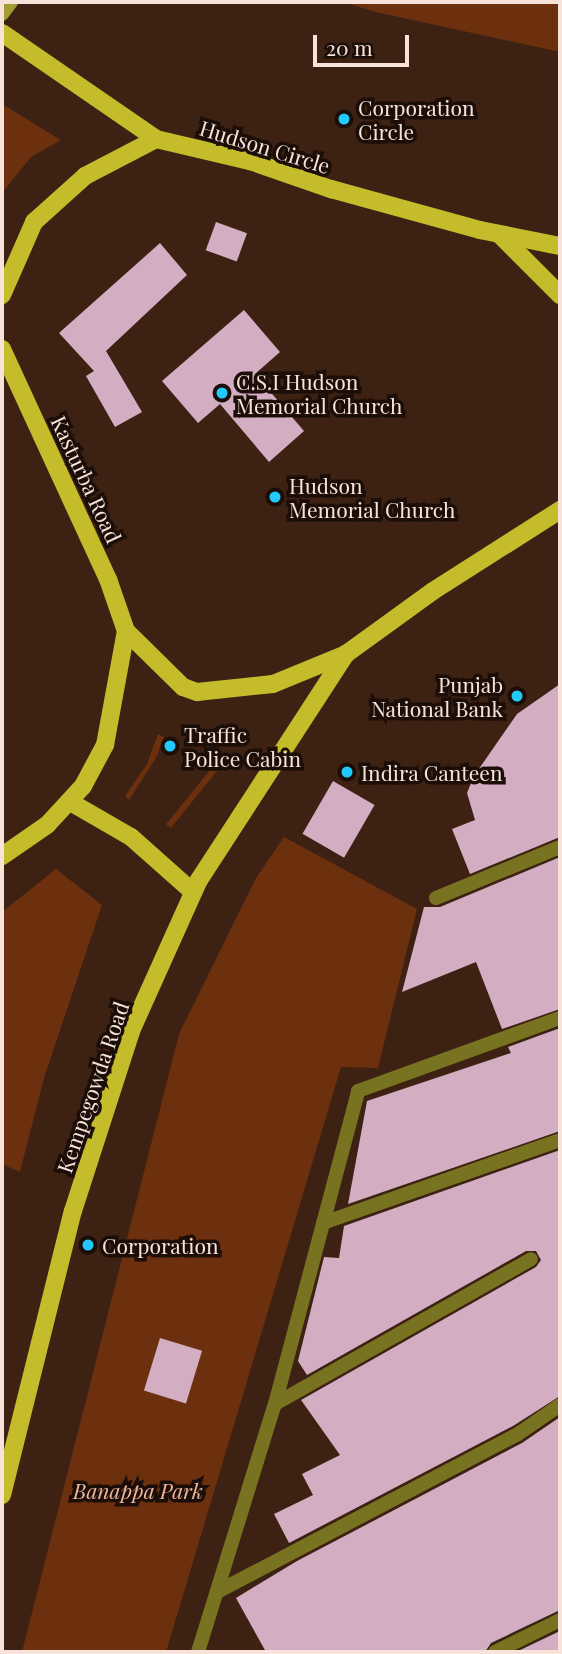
<!DOCTYPE html>
<style>
body{margin:0}
#map{position:relative;width:562px;height:1654px;overflow:hidden;background:#3d2113;font-family:"Playfair Display",serif}
div>[style]{position:absolute}
.green>*{inset:0;background:#6c300e;transform-origin:0 0}
.building>*{inset:0;background:#d3adc1;transform-origin:0 0}
.minor>*{height:14px;margin:-7px;padding:0 7px;transform-origin:7px;border-radius:7px;background:#787320}
.secondary>*{height:14px;margin:-7px;padding:0 7px;transform-origin:7px;border-radius:7px;background:#a29c34}
.primary>*{height:18px;margin:-9px;padding:0 9px;transform-origin:9px;border-radius:9px;background:#c4bc2a}
.dots>*{width:19px;height:19px;translate:-50% -50%;box-sizing:border-box;border:4px solid #1b0e08;border-radius:50%}
span{translate:-50% -50%;white-space:nowrap;text-align:center;line-height:1.15;-webkit-text-stroke:7px #1b0e08;paint-order:stroke}
.poi-label{font-size:21px;color:#f7e3da}
.left{translate:0 -50%;text-align:left}
.right{translate:-100% -50%;text-align:right}
.street-label{font-size:21px;color:#f7e3da}
.park-label{font-size:21px;color:#f1b59a;font-style:italic}
.frame{position:absolute;inset:0;border:4px solid #f7e3da;pointer-events:none}
.scale{position:absolute;left:313px;top:35px;width:96px;height:32px;box-sizing:border-box;border:4px solid #f7e3da;border-top:0;padding-left:9px;font-size:21px;line-height:24px;white-space:nowrap;color:#f7e3da;-webkit-text-stroke:5px #1b0e08;paint-order:stroke}
</style>
<div id="map">
<div class="green">
<i style="clip-path:polygon(342px 2px,560px 2px,560px 52px,376px 12px)"></i>
<i style="clip-path:polygon(2px 104px,61px 140px,31px 157px,2px 193px)"></i>
<i style="clip-path:polygon(158px 734px,164px 737px,156px 758px,129px 800px,125px 796px,147px 764px)"></i>
<i style="left:219px;top:759px;width:6px;height:84px;rotate:39deg"></i>
<i style="clip-path:polygon(284px 837px,417px 909px,378px 1068px,341px 1067px,166px 1652px,22px 1652px,179px 1034px,256px 878px)"></i>
<i style="clip-path:polygon(56px 869px,102px 905px,44px 1078px,20px 1172px,2px 1164px,2px 912px)"></i>
</div>
<div class="building">
<i style="left:216px;top:222px;width:33px;height:30px;rotate:20deg"></i>
<i style="clip-path:polygon(160px 243px,187px 275px,106px 351px,142px 412px,115px 427px,86px 376px,94px 371px,59px 333px)"></i>
<i style="clip-path:polygon(244px 310px,280px 352px,255px 374px,304px 431px,269px 462px,220px 404px,198px 423px,162px 381px)"></i>
<i style="clip-path:polygon(560px 684px,560px 837px,470px 874px,452px 829px,475px 820px,467px 793px,474px 776px,517px 714px)"></i>
<i style="left:333px;top:781px;width:48px;height:61px;rotate:30deg"></i>
<i style="clip-path:polygon(560px 857px,560px 1009px,502px 1029px,476px 962px,402px 992px,424px 907px,440px 907px)"></i>
<i style="clip-path:polygon(560px 1028px,560px 1131px,348px 1204px,367px 1101px,511px 1053px,508px 1047px)"></i>
<i style="clip-path:polygon(560px 1150px,560px 1396px,513px 1426px,289px 1543px,274px 1514px,313px 1495px,302px 1474px,340px 1455px,301px 1400px,536px 1267px,541px 1260px,536px 1251px,526px 1251px,307px 1375px,298px 1361px,324px 1257px,339px 1258px,344px 1226px)"></i>
<i style="left:160px;top:1338px;width:44px;height:55px;rotate:17deg"></i>
<i style="clip-path:polygon(560px 1417px,560px 1610px,491px 1643px,485px 1652px,266px 1652px,236px 1598px,297px 1561px,522px 1443px)"></i>
<i style="clip-path:polygon(560px 1631px,560px 1652px,516px 1652px)"></i>
</div>
<div class="minor">
<i style="left:436px;top:898px;width:134px;rotate:-22.4deg"></i>
<i style="left:323px;top:1223px;width:251px;rotate:-19.3deg"></i>
<i style="left:275px;top:1404px;width:294px;rotate:-29.5deg"></i>
<i style="left:217px;top:1592px;width:340px;rotate:-27.7deg"></i>
<i style="left:518px;top:1434px;width:51px;rotate:-34.6deg"></i>
<i style="left:198px;top:1652px;width:260px;rotate:-72.8deg"></i>
<i style="left:275px;top:1404px;width:324px;rotate:-75.1deg"></i>
<i style="left:358px;top:1091px;width:215px;rotate:-19.9deg"></i>
<i style="left:495px;top:1652px;width:72px;rotate:-26.2deg"></i>
</div>
<div class="secondary">
<i style="left:2px;top:14px;width:15px;rotate:-53deg"></i>
</div>
<div class="primary">
<i style="left:2px;top:33px;width:187px;rotate:34.5deg"></i>
<i style="left:500px;top:235px;width:85px;rotate:45deg"></i>
<i style="left:2px;top:295px;width:80px;rotate:-66.3deg"></i>
<i style="left:34px;top:222px;width:69px;rotate:-42deg"></i>
<i style="left:85px;top:176px;width:80px;rotate:-27.5deg"></i>
<i style="left:156px;top:139px;width:97px;rotate:13.2deg"></i>
<i style="left:250px;top:161px;width:86px;rotate:19.1deg"></i>
<i style="left:331px;top:189px;width:155px;rotate:15.4deg"></i>
<i style="left:480px;top:230px;width:82px;rotate:11.3deg"></i>
<i style="left:2px;top:349px;width:253px;rotate:65.3deg"></i>
<i style="left:108px;top:579px;width:55px;rotate:70.9deg"></i>
<i style="left:126px;top:631px;width:80px;rotate:44.5deg"></i>
<i style="left:183px;top:687px;width:15px;rotate:20deg"></i>
<i style="left:197px;top:692px;width:76px;rotate:-6deg"></i>
<i style="left:273px;top:684px;width:79px;rotate:-22.3deg"></i>
<i style="left:346px;top:654px;width:107px;rotate:-35.9deg"></i>
<i style="left:433px;top:591px;width:151px;rotate:-32.5deg"></i>
<i style="left:72px;top:803px;width:68px;rotate:30deg"></i>
<i style="left:131px;top:837px;width:83px;rotate:41.6deg"></i>
<i style="left:2px;top:856px;width:55px;rotate:-34.6deg"></i>
<i style="left:47px;top:825px;width:53px;rotate:-47.3deg"></i>
<i style="left:83px;top:786px;width:47px;rotate:-61.8deg"></i>
<i style="left:105px;top:745px;width:116px;rotate:-79.6deg"></i>
<i style="left:2px;top:1495px;width:293px;rotate:-76deg"></i>
<i style="left:73px;top:1211px;width:189px;rotate:-72.1deg"></i>
<i style="left:131px;top:1031px;width:166px;rotate:-65.8deg"></i>
<i style="left:199px;top:880px;width:270px;rotate:-57deg"></i>
</div>
<div class="dots">
<i style="left:344px;top:119px;background:#21c9fd"></i>
<i style="left:222px;top:393px;background:#21c9fd"></i>
<i style="left:275px;top:497px;background:#21c9fd"></i>
<i style="left:517px;top:696px;background:#21c9fd"></i>
<i style="left:170px;top:746px;background:#21c9fd"></i>
<i style="left:347px;top:772px;background:#21c9fd"></i>
<i style="left:88px;top:1245px;background:#21c9fd"></i>
</div>
<div class="poi-label">
<span class="left" style="left:358px;top:119px">Corporation<br>Circle</span>
<span class="left" style="left:236px;top:393px">C.S.I Hudson<br>Memorial Church</span>
<span class="left" style="left:289px;top:497px">Hudson<br>Memorial Church</span>
<span class="right" style="left:503px;top:696px">Punjab<br>National Bank</span>
<span class="left" style="left:184px;top:746px">Traffic<br>Police Cabin</span>
<span class="left" style="left:361px;top:772px">Indira Canteen</span>
<span class="left" style="left:102px;top:1245px">Corporation</span>
</div>
<div class="street-label">
<span style="left:265px;top:146px;rotate:17deg">Hudson Circle</span>
<span style="left:87px;top:479px;rotate:65deg">Kasturba Road</span>
<span style="left:92px;top:1087px;rotate:-71deg">Kempegowda Road</span>
</div>
<div class="park-label">
<span style="left:138px;top:1490px">Banappa Park</span>
</div>
<div class="frame"></div>
<div class="scale">20 m</div>
</div>
